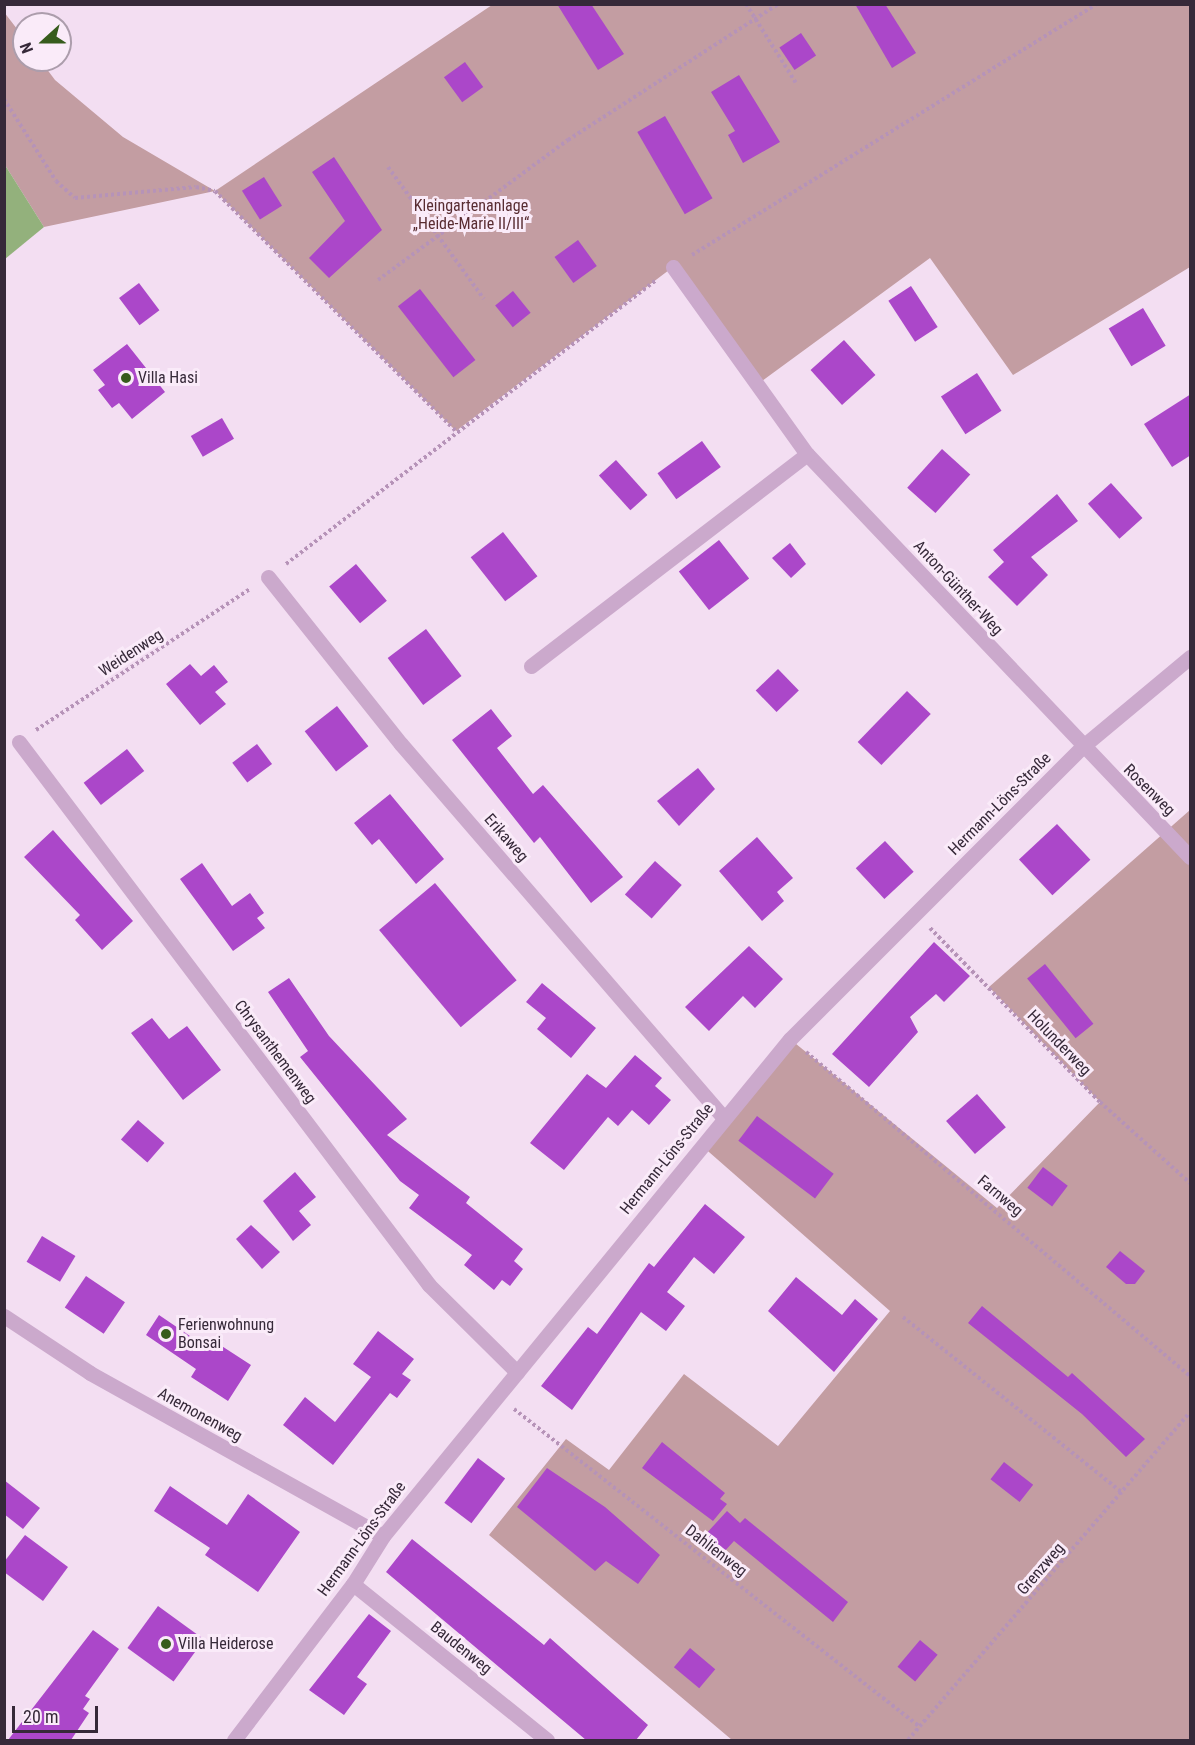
<!DOCTYPE html>
<meta charset="utf-8">
<style>
body{margin:0}
#map{position:relative;width:1195px;height:1745px;overflow:hidden;background:#f3def2;font-family:"Roboto Condensed",sans-serif}
div>[style]{position:absolute}
.green>*{inset:0;background:#c39da2}
.water>*{inset:0;background:#93b17c}
.building>*{inset:0;background:#ab47c9;transform-origin:0 0}
.path>*{height:4px;margin-top:-2px;transform-origin:0;background:repeating-linear-gradient(90deg,#b693b8 0 3px,transparent 0 6px)}
.service>*{height:15px;margin:-7.5px;padding:0 7.5px;transform-origin:7.5px;border-radius:7.5px;background:#cba9cc}
.minor>*{height:15px;margin:-7.5px;padding:0 7.5px;transform-origin:7.5px;border-radius:7.5px;background:#cba9cc}
.dots>*{width:16px;height:16px;translate:-50% -50%;box-sizing:border-box;border:3px solid #faebf9;border-radius:50%}
span{translate:-50% -50%;white-space:nowrap;text-align:center;line-height:1.15;-webkit-text-stroke:6px #faebf9;paint-order:stroke}
.park-label{font-size:16px;color:#582c31}
.poi-label{font-size:16px;color:#362939}
.left{translate:0 -50%;text-align:left}
.street-label{font-size:16px;color:#362939}
.frame{position:absolute;inset:0;border:6px solid #362939;pointer-events:none}
.north{position:absolute;left:12px;top:12px;width:60px;height:60px;box-sizing:border-box;background:#faebf9;border:2px solid #ac9dac;border-radius:50%;rotate:249deg;font-size:16px;font-weight:700;line-height:24px;text-align:center;color:#362939}
.north::after{content:'';display:block;margin:auto;width:21px;height:27px;background:#375c1d;clip-path:polygon(50% 0,100% 100%,50% 72%,0 100%)}
.scale{position:absolute;left:12px;top:1706px;width:86px;height:27px;box-sizing:border-box;border:3px solid #362939;border-top:0;padding-left:8px;font-size:18px;line-height:21px;white-space:nowrap;color:#362939;-webkit-text-stroke:4px #faebf9;paint-order:stroke}
</style>
<div id="map">
<div class="green">
<i style="clip-path:polygon(492px 5px,1190px 5px,1190px 267px,1013px 375px,930px 258px,755px 386px,673px 267px,456px 431px,215px 191px,44px 227px,5px 165px,4px 12px,24px 38px,24px 60px,40px 60px,55px 80px,123px 137px,215px 191px)"></i>
<i style="clip-path:polygon(1190px 810px,1190px 1740px,732px 1740px,489px 1535px,566px 1439px,609px 1470px,684px 1374px,778px 1446px,890px 1311px,701px 1145px,790px 1039px,997px 1208px,1100px 1102px,989px 987px)"></i>
</div>
<div class="water">
<i style="clip-path:polygon(5px 165px,44px 227px,5px 259px,4px 259px)"></i>
</div>
<div class="building">
<i style="clip-path:polygon(557px 4px,591px 4px,624px 54px,598px 70px)"></i>
<i style="clip-path:polygon(855px 4px,885px 4px,916px 53px,892px 68px)"></i>
<i style="left:801px;top:33px;width:27px;height:26px;rotate:56deg"></i>
<i style="left:465px;top:62px;width:31px;height:26px;rotate:54deg"></i>
<i style="clip-path:polygon(739px 75px,780px 142px,743px 163px,728px 135px,735px 131px,711px 92px)"></i>
<i style="left:665px;top:116px;width:95px;height:32px;rotate:60deg"></i>
<i style="clip-path:polygon(334px 157px,382px 230px,329px 278px,309px 258px,345px 221px,312px 172px)"></i>
<i style="left:264px;top:177px;width:34px;height:26px;rotate:58deg"></i>
<i style="left:578px;top:240px;width:32px;height:29px;rotate:54deg"></i>
<i style="left:139px;top:283px;width:34px;height:25px;rotate:53deg"></i>
<i style="left:911px;top:286px;width:49px;height:27px;rotate:57deg"></i>
<i style="left:420px;top:289px;width:90px;height:28px;rotate:52deg"></i>
<i style="left:513px;top:291px;width:28px;height:23px;rotate:51deg"></i>
<i style="left:1143px;top:308px;width:44px;height:40px;rotate:59deg"></i>
<i style="left:844px;top:340px;width:47px;height:45px;rotate:48deg"></i>
<i style="clip-path:polygon(127px 344px,165px 392px,132px 419px,119px 403px,112px 408px,98px 390px,105px 385px,93px 370px)"></i>
<i style="left:977px;top:373px;width:45px;height:43px;rotate:57deg"></i>
<i style="clip-path:polygon(1191px 394px,1191px 455px,1172px 467px,1144px 424px)"></i>
<i style="left:222px;top:418px;width:24px;height:36px;rotate:60deg"></i>
<i style="left:702px;top:441px;width:32px;height:55px;rotate:54deg"></i>
<i style="left:942px;top:449px;width:38px;height:52px;rotate:42deg"></i>
<i style="left:616px;top:460px;width:47px;height:23px;rotate:48deg"></i>
<i style="left:1111px;top:483px;width:47px;height:31px;rotate:48deg"></i>
<i style="clip-path:polygon(1057px 494px,1078px 521px,1031px 557px,1048px 575px,1017px 606px,988px 577px,1004px 562px,993px 550px)"></i>
<i style="left:503px;top:532px;width:56px;height:41px;rotate:52deg"></i>
<i style="left:719px;top:540px;width:49px;height:51px;rotate:52deg"></i>
<i style="clip-path:polygon(790px 543px,806px 564px,791px 578px,772px 558px)"></i>
<i style="left:356px;top:564px;width:48px;height:35px;rotate:50deg"></i>
<i style="left:426px;top:629px;width:59px;height:48px;rotate:53deg"></i>
<i style="clip-path:polygon(190px 664px,201px 676px,214px 665px,228px 682px,215px 692px,226px 704px,200px 725px,166px 684px)"></i>
<i style="left:778px;top:669px;width:30px;height:31px;rotate:46deg"></i>
<i style="left:907px;top:691px;width:33px;height:71px;rotate:44deg"></i>
<i style="left:337px;top:706px;width:51px;height:41px;rotate:52deg"></i>
<i style="clip-path:polygon(491px 709px,512px 736px,497px 748px,533px 794px,543px 785px,623px 877px,591px 903px,540px 837px,534px 843px,452px 740px)"></i>
<i style="left:257px;top:744px;width:25px;height:31px;rotate:53deg"></i>
<i style="left:127px;top:749px;width:28px;height:55px;rotate:52deg"></i>
<i style="clip-path:polygon(698px 768px,715px 789px,679px 826px,657px 801px)"></i>
<i style="clip-path:polygon(390px 794px,444px 859px,416px 884px,379px 839px,372px 845px,354px 823px)"></i>
<i style="left:1057px;top:824px;width:49px;height:52px;rotate:47deg"></i>
<i style="clip-path:polygon(53px 830px,133px 921px,102px 950px,75px 920px,80px 915px,24px 857px)"></i>
<i style="clip-path:polygon(757px 837px,793px 878px,777px 892px,784px 901px,762px 921px,719px 871px)"></i>
<i style="left:885px;top:841px;width:42px;height:40px;rotate:47deg"></i>
<i style="left:655px;top:861px;width:36px;height:45px;rotate:42deg"></i>
<i style="clip-path:polygon(202px 863px,232px 906px,250px 893px,264px 913px,257px 918px,265px 928px,233px 951px,180px 879px)"></i>
<i style="left:435px;top:883px;width:127px;height:73px;rotate:50deg"></i>
<i style="clip-path:polygon(934px 942px,970px 976px,944px 1002px,936px 994px,910px 1017px,918px 1032px,869px 1087px,832px 1054px)"></i>
<i style="clip-path:polygon(749px 946px,783px 979px,755px 1008px,743px 996px,709px 1031px,685px 1007px)"></i>
<i style="left:1045px;top:964px;width:77px;height:23px;rotate:51deg"></i>
<i style="clip-path:polygon(289px 978px,329px 1036px,407px 1119px,387px 1135px,470px 1197px,466px 1203px,523px 1249px,514px 1261px,523px 1269px,510px 1286px,502px 1280px,494px 1290px,464px 1265px,472px 1255px,409px 1208px,419px 1195px,400px 1181px,300px 1057px,308px 1051px,268px 992px)"></i>
<i style="clip-path:polygon(542px 983px,596px 1028px,571px 1058px,537px 1029px,546px 1018px,526px 1002px)"></i>
<i style="clip-path:polygon(152px 1018px,169px 1039px,187px 1026px,221px 1070px,183px 1100px,131px 1033px)"></i>
<i style="clip-path:polygon(635px 1055px,662px 1078px,655px 1086px,671px 1100px,649px 1125px,632px 1110px,618px 1126px,608px 1117px,564px 1170px,530px 1143px,587px 1074px,606px 1088px)"></i>
<i style="left:977px;top:1094px;width:44px;height:41px;rotate:49deg"></i>
<i style="left:757px;top:1116px;width:96px;height:31px;rotate:37deg"></i>
<i style="left:138px;top:1120px;width:35px;height:26px;rotate:41deg"></i>
<i style="left:1043px;top:1167px;width:31px;height:26px;rotate:37deg"></i>
<i style="clip-path:polygon(295px 1172px,316px 1197px,299px 1211px,311px 1225px,293px 1241px,263px 1201px)"></i>
<i style="clip-path:polygon(705px 1204px,745px 1237px,714px 1274px,694px 1257px,667px 1292px,685px 1306px,666px 1331px,641px 1312px,572px 1410px,541px 1386px,588px 1327px,597px 1334px,649px 1263px,654px 1267px)"></i>
<i style="clip-path:polygon(251px 1225px,280px 1252px,262px 1269px,236px 1239px)"></i>
<i style="left:42px;top:1236px;width:39px;height:30px;rotate:31deg"></i>
<i style="clip-path:polygon(1120px 1251px,1145px 1271px,1135px 1284px,1126px 1284px,1106px 1267px)"></i>
<i style="left:86px;top:1276px;width:47px;height:38px;rotate:34deg"></i>
<i style="clip-path:polygon(796px 1277px,842px 1315px,855px 1299px,878px 1319px,834px 1372px,768px 1311px)"></i>
<i style="clip-path:polygon(982px 1306px,1068px 1377px,1072px 1373px,1145px 1439px,1126px 1457px,1082px 1414px,968px 1323px)"></i>
<i style="clip-path:polygon(159px 1315px,209px 1349px,214px 1341px,251px 1365px,228px 1401px,191px 1377px,196px 1369px,146px 1335px)"></i>
<i style="clip-path:polygon(378px 1331px,414px 1359px,402px 1374px,411px 1380px,397px 1398px,390px 1393px,333px 1465px,283px 1425px,305px 1397px,335px 1422px,371px 1377px,353px 1364px)"></i>
<i style="clip-path:polygon(662px 1442px,725px 1493px,720px 1499px,727px 1504px,713px 1521px,642px 1468px)"></i>
<i style="left:478px;top:1458px;width:34px;height:56px;rotate:37deg"></i>
<i style="left:1004px;top:1462px;width:37px;height:22px;rotate:38deg"></i>
<i style="clip-path:polygon(547px 1468px,605px 1507px,660px 1555px,638px 1584px,606px 1561px,595px 1571px,517px 1507px)"></i>
<i style="clip-path:polygon(4px 1480px,40px 1508px,23px 1529px,4px 1514px)"></i>
<i style="clip-path:polygon(170px 1486px,227px 1525px,248px 1494px,300px 1532px,258px 1592px,205px 1555px,210px 1548px,154px 1511px)"></i>
<i style="clip-path:polygon(727px 1511px,740px 1523px,745px 1518px,848px 1602px,833px 1622px,734px 1541px,723px 1553px,704px 1536px)"></i>
<i style="clip-path:polygon(25px 1535px,68px 1567px,43px 1601px,4px 1572px,4px 1562px)"></i>
<i style="clip-path:polygon(412px 1539px,544px 1645px,550px 1638px,648px 1725px,636px 1740px,586px 1740px,386px 1572px)"></i>
<i style="left:158px;top:1606px;width:57px;height:52px;rotate:36deg"></i>
<i style="clip-path:polygon(369px 1614px,391px 1631px,357px 1677px,367px 1684px,344px 1715px,309px 1690px)"></i>
<i style="clip-path:polygon(93px 1630px,119px 1649px,85px 1696px,90px 1699px,83px 1709px,89px 1713px,71px 1740px,8px 1740px)"></i>
<i style="left:920px;top:1640px;width:23px;height:35px;rotate:40deg"></i>
<i style="left:690px;top:1648px;width:33px;height:25px;rotate:40deg"></i>
</div>
<div class="path">
<i style="left:746px;top:4px;width:93px;rotate:57.7deg"></i>
<i style="left:4px;top:99px;width:97px;rotate:57.6deg"></i>
<i style="left:56px;top:181px;width:25px;rotate:42deg"></i>
<i style="left:75px;top:198px;width:121px;rotate:-5.2deg"></i>
<i style="left:196px;top:187px;width:19px;rotate:12deg"></i>
<i style="left:215px;top:191px;width:340px;rotate:44.9deg"></i>
<i style="left:388px;top:167px;width:163px;rotate:54deg"></i>
<i style="left:692px;top:255px;width:476px;rotate:-31.8deg"></i>
<i style="left:378px;top:280px;width:236px;rotate:-36.4deg"></i>
<i style="left:568px;top:140px;width:250px;rotate:-32.9deg"></i>
<i style="left:286px;top:564px;width:466px;rotate:-37.5deg"></i>
<i style="left:36px;top:730px;width:256px;rotate:-33.4deg"></i>
<i style="left:930px;top:928px;width:243px;rotate:45.7deg"></i>
<i style="left:1100px;top:1102px;width:121px;rotate:42deg"></i>
<i style="left:806px;top:1052px;width:502px;rotate:40.16deg"></i>
<i style="left:903px;top:1317px;width:282px;rotate:38.7deg"></i>
<i style="left:514px;top:1409px;width:516px;rotate:38.07deg"></i>
<i style="left:908px;top:1740px;width:433px;rotate:-49.3deg"></i>
</div>
<div class="service">
<i style="left:673px;top:267px;width:230px;rotate:54.4deg"></i>
<i style="left:807px;top:454px;width:556px;rotate:46.46deg"></i>
<i style="left:268px;top:577px;width:213px;rotate:51.5deg"></i>
<i style="left:401px;top:744px;width:494px;rotate:49.2deg"></i>
<i style="left:531px;top:666px;width:348px;rotate:-37.5deg"></i>
<i style="left:353px;top:1584px;width:249px;rotate:38.8deg"></i>
</div>
<div class="minor">
<i style="left:19px;top:742px;width:680px;rotate:52.94deg"></i>
<i style="left:429px;top:1285px;width:124px;rotate:44.7deg"></i>
<i style="left:4px;top:1316px;width:103px;rotate:33.5deg"></i>
<i style="left:90px;top:1373px;width:335px;rotate:29.1deg"></i>
<i style="left:234px;top:1740px;width:196px;rotate:-52.7deg"></i>
<i style="left:353px;top:1584px;width:57px;rotate:-58deg"></i>
<i style="left:383px;top:1536px;width:642px;rotate:-50.69deg"></i>
<i style="left:790px;top:1039px;width:413px;rotate:-45deg"></i>
<i style="left:1082px;top:747px;width:141px;rotate:-39.8deg"></i>
</div>
<div class="dots">
<i style="left:126px;top:378px;background:#375c1d"></i>
<i style="left:166px;top:1334px;background:#375c1d"></i>
<i style="left:166px;top:1644px;background:#375c1d"></i>
</div>
<div class="park-label">
<span style="left:471px;top:215px">Kleingartenanlage<br>„Heide-Marie II/III“</span>
</div>
<div class="poi-label">
<span class="left" style="left:138px;top:378px">Villa Hasi</span>
<span class="left" style="left:178px;top:1334px">Ferienwohnung<br>Bonsai</span>
<span class="left" style="left:178px;top:1644px">Villa Heiderose</span>
</div>
<div class="street-label">
<span style="left:958px;top:588px;rotate:47deg">Anton-Günther-Weg</span>
<span style="left:131px;top:653px;rotate:-33deg">Weidenweg</span>
<span style="left:1149px;top:790px;rotate:45deg">Rosenweg</span>
<span style="left:1000px;top:804px;rotate:-45deg">Hermann-Löns-Straße</span>
<span style="left:506px;top:838px;rotate:49deg">Erikaweg</span>
<span style="left:1059px;top:1043px;rotate:46deg">Holunderweg</span>
<span style="left:275px;top:1052px;rotate:53deg">Chrysanthemenweg</span>
<span style="left:667px;top:1159px;rotate:-51deg">Hermann-Löns-Straße</span>
<span style="left:1000px;top:1196px;rotate:40deg">Farnweg</span>
<span style="left:200px;top:1415px;rotate:29deg">Anemonenweg</span>
<span style="left:362px;top:1539px;rotate:-54deg">Hermann-Löns-Straße</span>
<span style="left:716px;top:1551px;rotate:38deg">Dahlienweg</span>
<span style="left:1041px;top:1569px;rotate:-49deg">Grenzweg</span>
<span style="left:461px;top:1648px;rotate:39deg">Baudenweg</span>
</div>
<div class="frame"></div>
<div class="north">N</div>
<div class="scale">20 m</div>
</div>
